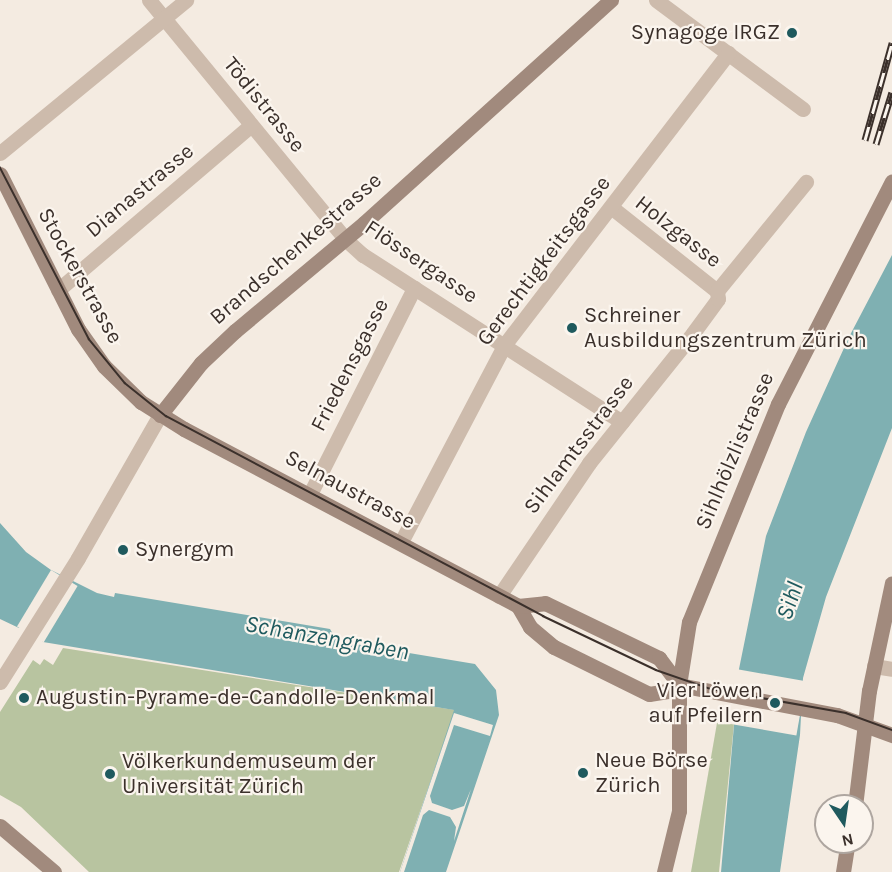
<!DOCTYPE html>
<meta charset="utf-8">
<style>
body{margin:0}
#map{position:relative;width:892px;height:872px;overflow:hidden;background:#f4ebe1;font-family:Karla,sans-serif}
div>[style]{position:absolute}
.green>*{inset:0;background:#b8c4a0}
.water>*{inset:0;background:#7fb0b2}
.pier>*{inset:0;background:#f4ebe1;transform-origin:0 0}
.street>*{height:15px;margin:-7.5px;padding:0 7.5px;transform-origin:7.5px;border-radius:7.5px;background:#cdbbac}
.secondary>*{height:15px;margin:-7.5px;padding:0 7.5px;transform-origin:7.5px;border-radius:7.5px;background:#a18a7d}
.tram>*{height:1.5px;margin:-0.75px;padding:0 0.75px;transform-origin:0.75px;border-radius:0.75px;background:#3b302b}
.rail>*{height:7px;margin-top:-3.5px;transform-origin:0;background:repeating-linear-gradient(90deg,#fbf5ee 0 14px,#3b302b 0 28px);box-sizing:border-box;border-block:2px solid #3b302b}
.dots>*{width:16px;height:16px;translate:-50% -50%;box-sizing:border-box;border:3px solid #fbf5ee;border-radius:50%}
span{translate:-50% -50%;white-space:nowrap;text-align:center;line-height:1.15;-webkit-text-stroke:4.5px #fbf5ee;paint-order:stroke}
.poi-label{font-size:22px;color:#3b302b}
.right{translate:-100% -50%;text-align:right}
.left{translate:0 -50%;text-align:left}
.street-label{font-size:22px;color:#3b302b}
.water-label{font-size:24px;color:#1f5a5e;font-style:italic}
.north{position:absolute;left:814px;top:794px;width:60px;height:60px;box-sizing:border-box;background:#fbf5ee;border:2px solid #aea6a0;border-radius:50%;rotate:167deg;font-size:16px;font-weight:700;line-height:24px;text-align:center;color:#3b302b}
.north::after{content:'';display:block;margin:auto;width:21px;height:27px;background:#1f5a5e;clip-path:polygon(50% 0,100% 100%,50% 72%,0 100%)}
</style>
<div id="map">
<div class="green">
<i style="clip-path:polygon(63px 648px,455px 710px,399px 872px,89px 872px,21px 807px,0 795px,0 712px,33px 660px,40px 665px,44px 659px,53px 665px)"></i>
<i style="clip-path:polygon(717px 723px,734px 724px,719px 872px,691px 872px)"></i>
</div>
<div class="water">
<i style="clip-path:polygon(892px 255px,892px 428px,826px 597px,803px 678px,800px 735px,780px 872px,721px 872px,739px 669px,766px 536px,806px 432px,849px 337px)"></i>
<i style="clip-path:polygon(0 523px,26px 552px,51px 570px,97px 593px,114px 597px,115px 593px,330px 629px,337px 641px,475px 664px,496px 690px,499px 715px,446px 872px,400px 872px,454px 710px,43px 642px,23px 625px,19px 628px,0 619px)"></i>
</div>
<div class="pier">
<i style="left:51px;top:570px;width:31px;height:66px;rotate:31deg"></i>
<i style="left:736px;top:669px;width:71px;height:55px;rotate:10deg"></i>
<i style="clip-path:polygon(454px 713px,493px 725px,490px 736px,454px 725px,430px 796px,432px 803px,452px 810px,464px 806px,471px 789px,454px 841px,456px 827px,450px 817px,429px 810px,423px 815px,404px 872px,400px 872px)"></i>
</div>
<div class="street">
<i style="left:149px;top:0;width:309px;rotate:50.6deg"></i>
<i style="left:345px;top:239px;width:24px;rotate:42deg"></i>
<i style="left:363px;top:255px;width:308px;rotate:32.8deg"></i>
<i style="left:656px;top:0;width:183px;rotate:36.6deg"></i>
<i style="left:0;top:153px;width:241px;rotate:-39.4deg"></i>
<i style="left:611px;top:207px;width:135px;rotate:38.4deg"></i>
<i style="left:58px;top:290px;width:254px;rotate:-40.5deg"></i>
<i style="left:310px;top:494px;width:231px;rotate:-63.2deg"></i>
<i style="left:401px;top:542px;width:224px;rotate:-62.3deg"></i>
<i style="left:505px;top:344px;width:367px;rotate:-52.5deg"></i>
<i style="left:499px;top:596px;width:161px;rotate:-55.9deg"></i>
<i style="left:589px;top:463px;width:166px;rotate:-51.3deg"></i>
<i style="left:693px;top:333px;width:42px;rotate:-53.7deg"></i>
<i style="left:718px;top:299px;width:8px;rotate:-97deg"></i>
<i style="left:717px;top:291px;width:141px;rotate:-50.8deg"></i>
<i style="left:874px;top:666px;width:18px;rotate:9deg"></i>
<i style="left:0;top:682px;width:146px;rotate:-57.8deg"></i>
<i style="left:78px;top:558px;width:165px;rotate:-60.2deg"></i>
</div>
<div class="secondary">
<i style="left:0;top:174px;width:174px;rotate:63.3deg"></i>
<i style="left:78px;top:329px;width:45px;rotate:54.9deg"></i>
<i style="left:104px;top:366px;width:52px;rotate:44.2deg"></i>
<i style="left:141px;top:402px;width:51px;rotate:32.1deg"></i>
<i style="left:184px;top:429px;width:378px;rotate:27.9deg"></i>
<i style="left:518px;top:606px;width:24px;rotate:60deg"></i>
<i style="left:530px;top:627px;width:31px;rotate:40deg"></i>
<i style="left:554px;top:647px;width:106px;rotate:26.3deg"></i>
<i style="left:649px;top:694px;width:19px;rotate:-9deg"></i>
<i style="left:668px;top:691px;width:13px;rotate:-29deg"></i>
<i style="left:160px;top:415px;width:66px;rotate:-51.7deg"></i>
<i style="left:201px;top:363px;width:47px;rotate:-43.3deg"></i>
<i style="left:235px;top:331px;width:168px;rotate:-39.9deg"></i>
<i style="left:364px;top:223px;width:333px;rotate:-42.1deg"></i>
<i style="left:518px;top:606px;width:27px;rotate:-6deg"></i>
<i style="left:545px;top:603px;width:127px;rotate:25.8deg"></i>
<i style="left:659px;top:658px;width:34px;rotate:53deg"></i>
<i style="left:679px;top:685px;width:161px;rotate:10.8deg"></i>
<i style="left:837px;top:715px;width:59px;rotate:20deg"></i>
<i style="left:855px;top:806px;width:116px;rotate:-83.1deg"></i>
<i style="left:869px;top:691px;width:110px;rotate:-78deg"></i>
<i style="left:0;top:826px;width:71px;rotate:40.4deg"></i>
<i style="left:664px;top:872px;width:63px;rotate:-76.2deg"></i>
<i style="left:679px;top:811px;width:126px;rotate:-90deg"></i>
<i style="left:679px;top:685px;width:64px;rotate:-81deg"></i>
<i style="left:689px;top:622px;width:235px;rotate:-67.8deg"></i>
<i style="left:778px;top:404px;width:250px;rotate:-62.9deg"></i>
<i style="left:843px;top:872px;width:30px;rotate:-81deg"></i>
</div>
<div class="tram">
<i style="left:0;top:167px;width:194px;rotate:62.6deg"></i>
<i style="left:89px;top:339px;width:57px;rotate:50.7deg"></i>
<i style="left:125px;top:383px;width:53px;rotate:38.8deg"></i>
<i style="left:166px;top:416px;width:427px;rotate:27.9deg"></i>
<i style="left:543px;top:616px;width:125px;rotate:25.5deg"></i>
<i style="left:656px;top:670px;width:58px;rotate:19.1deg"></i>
<i style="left:711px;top:689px;width:137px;rotate:10.1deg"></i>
<i style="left:846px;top:713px;width:49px;rotate:20.3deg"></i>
</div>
<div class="rail">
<i style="left:865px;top:140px;width:101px;rotate:-74.4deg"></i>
<i style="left:876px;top:144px;width:54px;rotate:-72.9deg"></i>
</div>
<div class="dots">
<i style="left:792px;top:33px;background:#1f5a5e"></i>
<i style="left:572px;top:328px;background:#1f5a5e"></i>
<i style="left:123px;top:550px;background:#1f5a5e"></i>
<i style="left:24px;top:698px;background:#1f5a5e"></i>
<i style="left:775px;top:703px;background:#1f5a5e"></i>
<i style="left:583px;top:773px;background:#1f5a5e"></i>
<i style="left:110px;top:774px;background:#1f5a5e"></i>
</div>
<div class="poi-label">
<span class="right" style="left:780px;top:33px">Synagoge IRGZ</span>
<span class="left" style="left:584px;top:328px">Schreiner<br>Ausbildungszentrum Zürich</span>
<span class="left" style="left:135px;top:550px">Synergym</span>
<span class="right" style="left:763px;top:703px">Vier Löwen<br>auf Pfeilern</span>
<span class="left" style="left:36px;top:698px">Augustin-Pyrame-de-Candolle-Denkmal</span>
<span class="left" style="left:595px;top:773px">Neue Börse<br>Zürich</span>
<span class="left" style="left:122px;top:774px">Völkerkundemuseum der<br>Universität Zürich</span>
</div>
<div class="street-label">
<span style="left:264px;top:105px;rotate:51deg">Tödistrasse</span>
<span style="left:140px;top:191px;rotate:-40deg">Dianastrasse</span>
<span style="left:678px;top:232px;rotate:38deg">Holzgasse</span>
<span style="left:296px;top:249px;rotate:-41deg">Brandschenkestrasse</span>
<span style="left:544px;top:261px;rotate:-53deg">Gerechtigkeitsgasse</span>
<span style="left:421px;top:262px;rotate:34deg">Flössergasse</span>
<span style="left:80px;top:276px;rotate:61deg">Stockerstrasse</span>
<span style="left:350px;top:365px;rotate:-63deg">Friedensgasse</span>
<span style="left:579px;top:445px;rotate:-53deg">Sihlamtsstrasse</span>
<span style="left:735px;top:451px;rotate:-67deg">Sihlhölzlistrasse</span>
<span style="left:350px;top:490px;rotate:28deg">Selnaustrasse</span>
</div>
<div class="water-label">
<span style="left:790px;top:601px;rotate:-71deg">Sihl</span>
<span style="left:327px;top:638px;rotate:10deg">Schanzengraben</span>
</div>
<div class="north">N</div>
</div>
